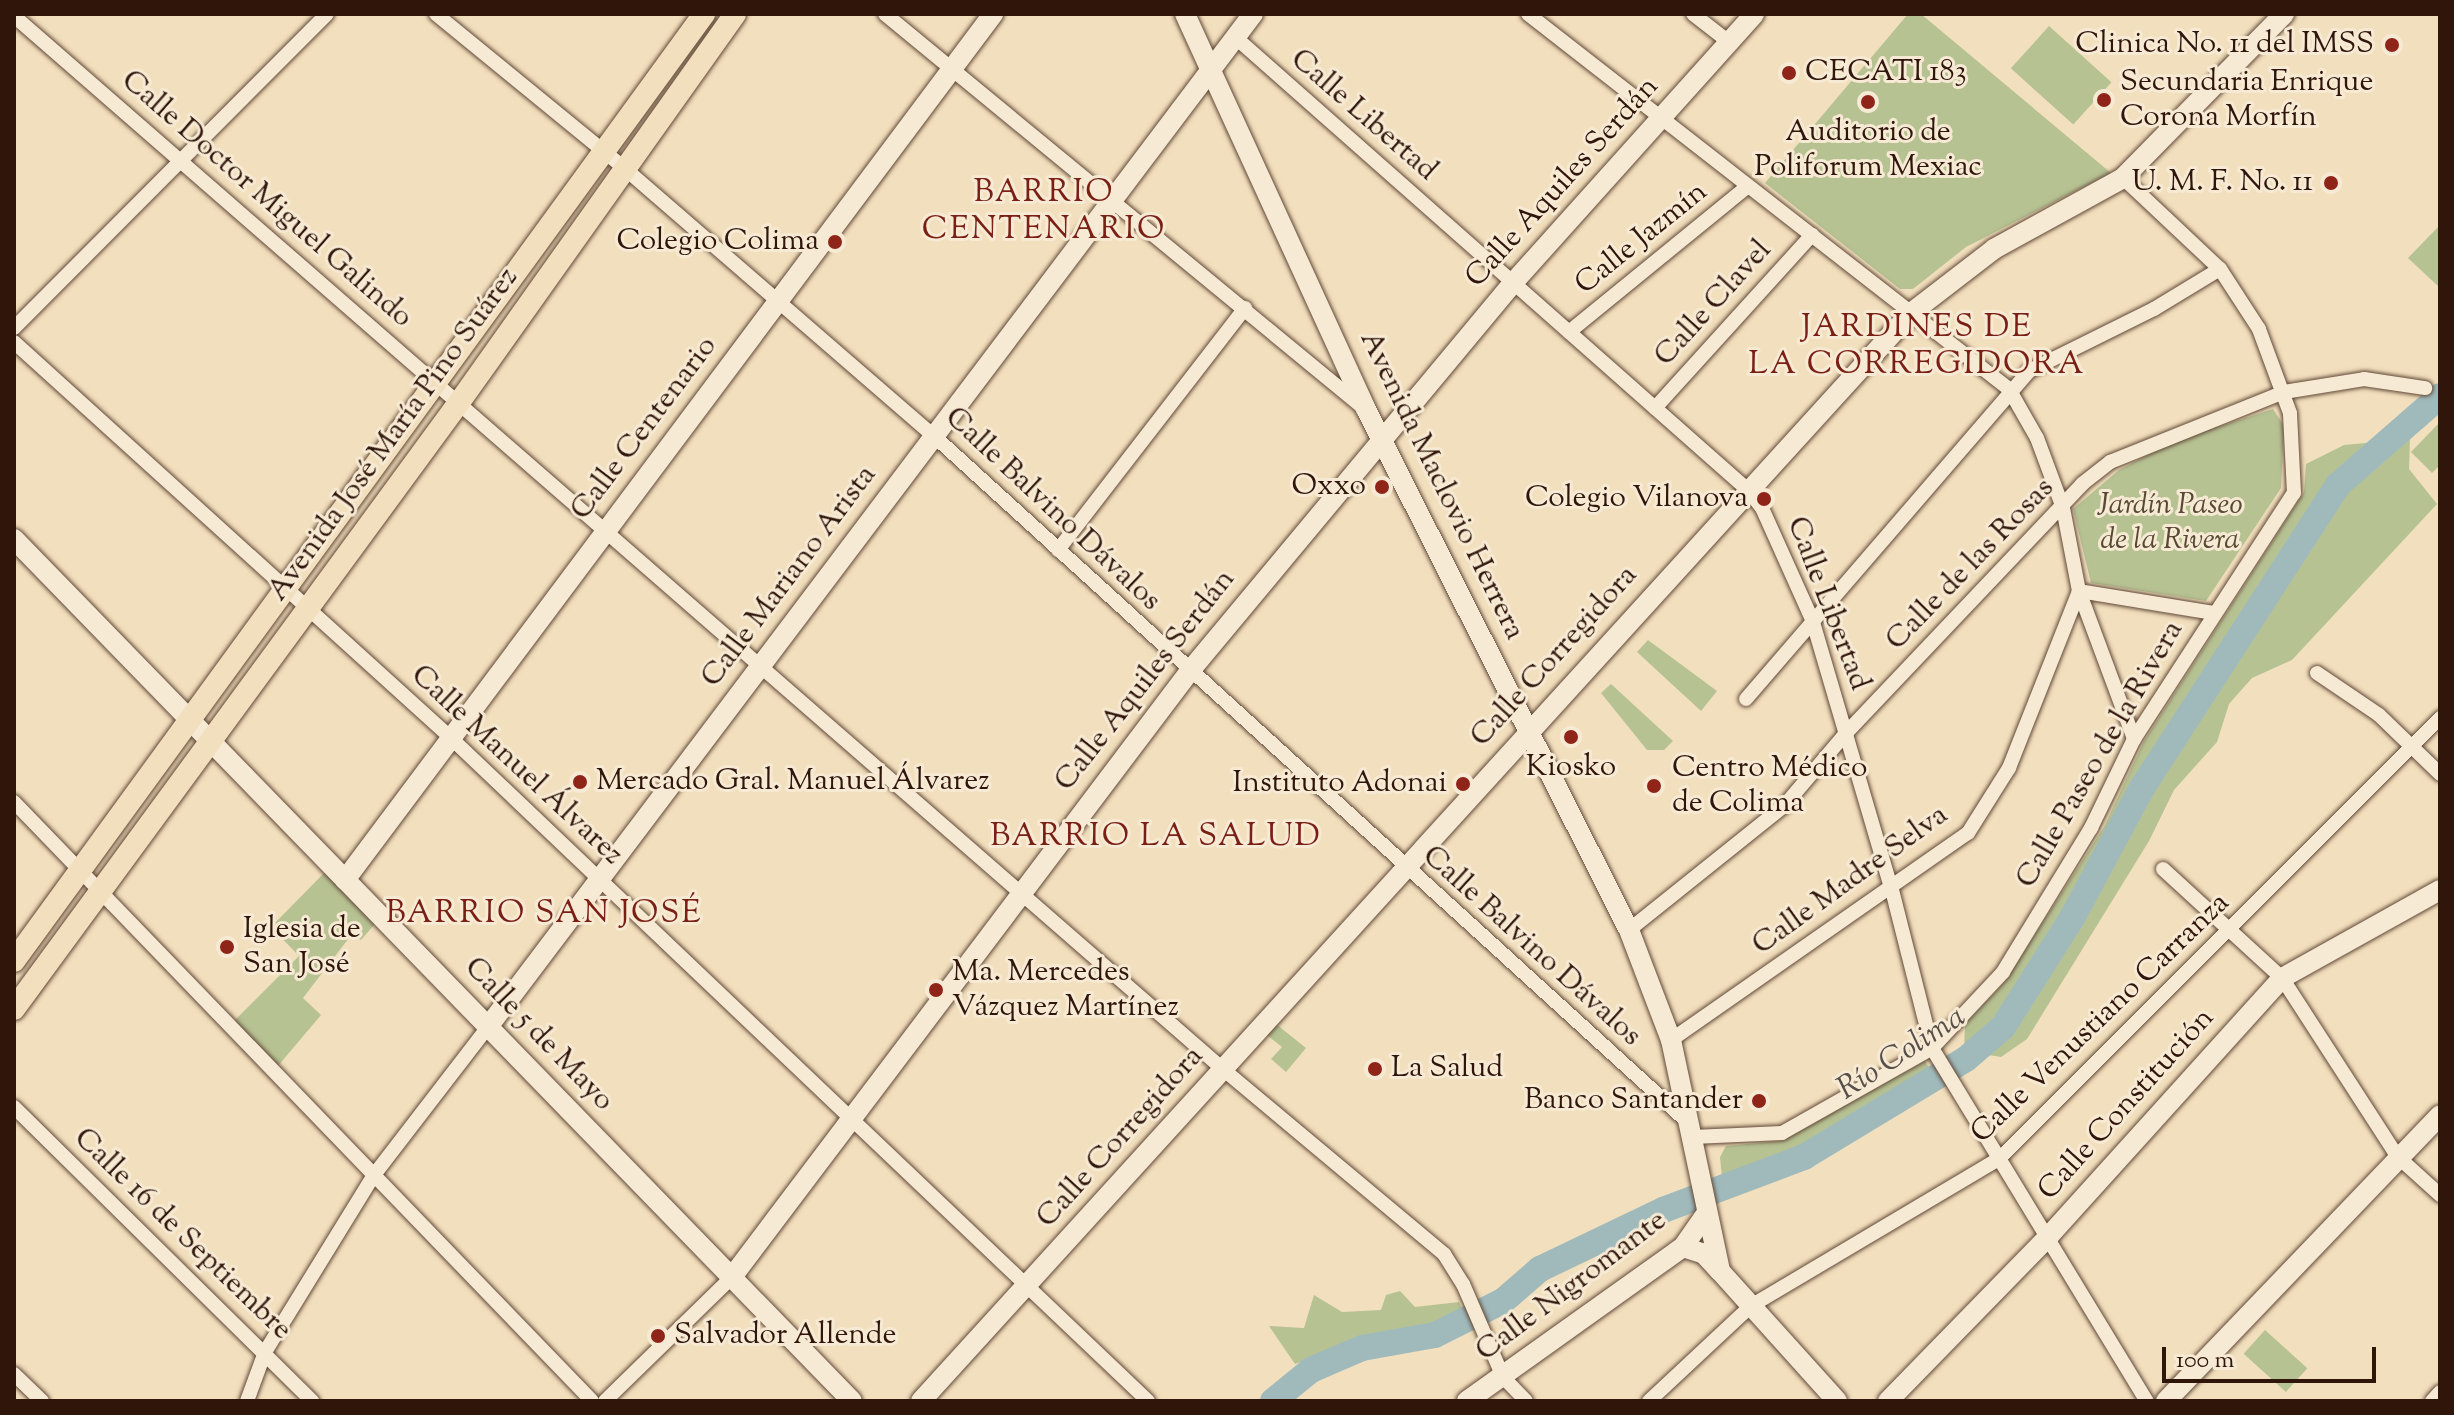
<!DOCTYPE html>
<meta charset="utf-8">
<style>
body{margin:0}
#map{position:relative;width:2454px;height:1415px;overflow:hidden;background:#f2dfbd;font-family:"Sorts Mill Goudy",serif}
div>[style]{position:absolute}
.green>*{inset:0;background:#b7c293;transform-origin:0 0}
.river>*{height:26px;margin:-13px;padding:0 13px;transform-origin:13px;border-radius:13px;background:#a0babc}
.roads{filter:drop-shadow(0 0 2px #604837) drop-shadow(0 0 2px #604837)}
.street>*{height:14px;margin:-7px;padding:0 7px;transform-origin:7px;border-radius:7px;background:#f7ead4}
.secondary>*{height:20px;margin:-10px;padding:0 10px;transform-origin:10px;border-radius:10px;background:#f7ead4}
.primary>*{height:22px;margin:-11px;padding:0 11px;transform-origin:11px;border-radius:11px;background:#f2dfbd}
.dots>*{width:22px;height:22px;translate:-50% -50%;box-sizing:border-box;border:4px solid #f7ead4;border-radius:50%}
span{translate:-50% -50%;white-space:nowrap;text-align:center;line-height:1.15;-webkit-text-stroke:6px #f7ead4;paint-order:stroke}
.poi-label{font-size:30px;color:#2f150a}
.right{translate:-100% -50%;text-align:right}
.left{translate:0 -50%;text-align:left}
.street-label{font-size:30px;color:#2f150a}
.park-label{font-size:30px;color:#584933;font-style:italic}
.neighbourhood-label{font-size:32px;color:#7a1f14;letter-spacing:2px}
.water-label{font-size:32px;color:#574f48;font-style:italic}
.frame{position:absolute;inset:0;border:16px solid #2f150a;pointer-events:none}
.scale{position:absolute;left:2162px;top:1347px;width:214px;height:36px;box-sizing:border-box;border:4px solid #2f150a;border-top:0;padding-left:10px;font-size:24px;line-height:28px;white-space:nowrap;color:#2f150a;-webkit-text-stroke:6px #f7ead4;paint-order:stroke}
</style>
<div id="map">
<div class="green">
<i style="clip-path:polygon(1908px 14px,1921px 14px,2111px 173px,1966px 247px,1913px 289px,1900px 289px,1765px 183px)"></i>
<i style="left:2049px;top:26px;width:84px;height:57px;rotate:42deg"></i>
<i style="clip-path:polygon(2440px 225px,2440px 288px,2408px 258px)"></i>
<i style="clip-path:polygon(2273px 409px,2284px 426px,2281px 488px,2206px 601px,2091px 583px,2073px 509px,2119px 470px,2175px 441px)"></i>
<i style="clip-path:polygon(2440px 422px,2440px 465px,2432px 473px,2411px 452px)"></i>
<i style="clip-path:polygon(2410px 439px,2409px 469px,2437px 504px,2292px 660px,2252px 678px,2229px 704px,2217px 742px,2174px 790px,2149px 841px,2027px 1039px,2001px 1057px,1964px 1051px,1965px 1024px,2004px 983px,2104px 827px,2144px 741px,2304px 492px,2306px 464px,2344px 445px)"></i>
<i style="clip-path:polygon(1648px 640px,1717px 691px,1701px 711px,1637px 652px)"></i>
<i style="clip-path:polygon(1611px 684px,1673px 741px,1664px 750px,1647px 750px,1601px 693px)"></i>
<i style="clip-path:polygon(325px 872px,375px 924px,361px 940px,352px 934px,303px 998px,321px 1015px,277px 1067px,234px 1021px,299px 956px,271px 927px)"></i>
<i style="clip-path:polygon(1276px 1024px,1306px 1048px,1286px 1072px,1271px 1059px,1282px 1047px,1267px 1035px)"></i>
<i style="clip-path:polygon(1925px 1061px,1933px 1074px,1882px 1098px,1866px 1116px,1845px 1122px,1801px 1152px,1786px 1151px,1777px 1162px,1736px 1179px,1722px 1178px,1720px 1157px,1726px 1146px,1781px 1141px)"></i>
<i style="clip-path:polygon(1400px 1291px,1415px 1307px,1459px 1302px,1464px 1313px,1432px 1330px,1352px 1345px,1295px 1364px,1269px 1326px,1304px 1328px,1314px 1295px,1342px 1312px,1381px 1310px,1386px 1295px)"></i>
<i style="left:2265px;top:1330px;width:57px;height:32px;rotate:42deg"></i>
</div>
<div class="river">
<i style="left:1273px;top:1401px;width:49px;rotate:-39.2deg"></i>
<i style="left:1311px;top:1370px;width:56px;rotate:-23.3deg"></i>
<i style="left:1362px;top:1348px;width:74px;rotate:-10.1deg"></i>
<i style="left:1435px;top:1335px;width:76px;rotate:-26.6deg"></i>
<i style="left:1503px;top:1301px;width:49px;rotate:-40.9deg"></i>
<i style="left:1540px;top:1269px;width:136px;rotate:-25.6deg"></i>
<i style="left:1663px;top:1210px;width:151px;rotate:-20.6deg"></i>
<i style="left:1804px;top:1157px;width:189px;rotate:-31.2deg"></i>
<i style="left:1966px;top:1059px;width:49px;rotate:-40.9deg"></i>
<i style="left:2003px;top:1027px;width:129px;rotate:-57.7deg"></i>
<i style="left:2072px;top:918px;width:148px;rotate:-61.7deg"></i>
<i style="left:2142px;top:788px;width:361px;rotate:-57.1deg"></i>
<i style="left:2338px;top:485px;width:135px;rotate:-41.1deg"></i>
</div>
<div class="roads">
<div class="street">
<i style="left:436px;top:14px;width:240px;rotate:39.3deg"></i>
<i style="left:622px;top:166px;width:413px;rotate:40.9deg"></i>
<i style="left:934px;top:436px;width:1024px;rotate:42.31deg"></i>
<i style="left:885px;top:14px;width:615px;rotate:39.46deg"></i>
<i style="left:1528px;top:14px;width:610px;rotate:37.94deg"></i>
<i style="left:2009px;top:389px;width:56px;rotate:60.3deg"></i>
<i style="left:2037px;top:438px;width:75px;rotate:69.6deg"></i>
<i style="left:2063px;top:508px;width:85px;rotate:79.1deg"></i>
<i style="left:2079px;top:591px;width:158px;rotate:69.6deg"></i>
<i style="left:1693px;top:14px;width:46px;rotate:37.9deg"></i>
<i style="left:14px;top:16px;width:1605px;rotate:41.06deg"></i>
<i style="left:1224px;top:1070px;width:287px;rotate:39.9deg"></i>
<i style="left:1444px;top:1254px;width:36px;rotate:58deg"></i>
<i style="left:1463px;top:1284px;width:101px;rotate:66.7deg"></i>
<i style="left:1503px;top:1377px;width:33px;rotate:46deg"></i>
<i style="left:1235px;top:37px;width:684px;rotate:41.45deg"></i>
<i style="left:1748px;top:490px;width:23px;rotate:52deg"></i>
<i style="left:1762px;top:508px;width:122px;rotate:65.8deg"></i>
<i style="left:1812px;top:619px;width:283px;rotate:73.6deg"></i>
<i style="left:1892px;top:890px;width:163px;rotate:75.8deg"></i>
<i style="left:1932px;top:1048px;width:413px;rotate:58.7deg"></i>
<i style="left:14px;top:328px;width:443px;rotate:-45.1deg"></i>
<i style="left:1569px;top:332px;width:231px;rotate:-39.2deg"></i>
<i style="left:14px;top:342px;width:590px;rotate:42.18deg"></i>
<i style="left:451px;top:738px;width:962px;rotate:43.57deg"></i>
<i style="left:1655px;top:408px;width:234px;rotate:-47.8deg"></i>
<i style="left:1058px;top:550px;width:306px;rotate:-52.3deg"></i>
<i style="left:2317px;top:673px;width:75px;rotate:34.1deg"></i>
<i style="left:2379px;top:715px;width:85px;rotate:44deg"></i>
<i style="left:1746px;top:699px;width:433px;rotate:-49.2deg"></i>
<i style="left:2029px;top:371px;width:140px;rotate:-26.4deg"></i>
<i style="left:2154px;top:309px;width:77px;rotate:-31.2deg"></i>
<i style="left:14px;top:802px;width:832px;rotate:46.02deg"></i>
<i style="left:2163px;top:869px;width:161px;rotate:42.5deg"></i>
<i style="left:2282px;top:978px;width:213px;rotate:57.1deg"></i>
<i style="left:2398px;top:1157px;width:57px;rotate:42.1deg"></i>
<i style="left:1629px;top:930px;width:200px;rotate:-38.7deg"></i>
<i style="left:1785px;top:805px;width:96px;rotate:-49.7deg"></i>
<i style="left:1847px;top:732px;width:342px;rotate:-46.5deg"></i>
<i style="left:2082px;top:484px;width:36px;rotate:-38deg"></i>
<i style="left:2110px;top:462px;width:188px;rotate:-21.9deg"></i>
<i style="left:2284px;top:392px;width:81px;rotate:-9.2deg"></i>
<i style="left:2364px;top:379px;width:62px;rotate:8.4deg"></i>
<i style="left:1671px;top:1040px;width:362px;rotate:-34.9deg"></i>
<i style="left:1968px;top:833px;width:77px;rotate:-57.8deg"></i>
<i style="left:2009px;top:768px;width:190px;rotate:-68.4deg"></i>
<i style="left:2079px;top:591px;width:137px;rotate:9.3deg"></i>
<i style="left:14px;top:1107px;width:419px;rotate:44.6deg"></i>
<i style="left:1693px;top:1137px;width:89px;rotate:-2.6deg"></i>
<i style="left:1782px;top:1133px;width:172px;rotate:-29.5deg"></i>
<i style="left:1932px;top:1048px;width:104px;rotate:-46.9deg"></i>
<i style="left:2003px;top:972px;width:169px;rotate:-58.6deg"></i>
<i style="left:2091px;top:828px;width:99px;rotate:-64.2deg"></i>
<i style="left:2134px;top:739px;width:293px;rotate:-57deg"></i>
<i style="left:2294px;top:493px;width:80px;rotate:-92.9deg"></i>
<i style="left:2290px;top:413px;width:90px;rotate:-110.3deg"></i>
<i style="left:2259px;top:329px;width:72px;rotate:-123deg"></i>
<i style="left:2220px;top:269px;width:133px;rotate:-136.8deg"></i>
<i style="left:14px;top:1374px;width:39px;rotate:44deg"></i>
<i style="left:247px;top:1401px;width:52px;rotate:-69.8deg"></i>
<i style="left:265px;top:1352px;width:208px;rotate:-58.4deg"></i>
<i style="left:374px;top:1175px;width:187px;rotate:-52.4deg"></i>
<i style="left:605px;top:1401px;width:177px;rotate:-44.3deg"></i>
<i style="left:1649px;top:1401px;width:139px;rotate:-43deg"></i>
<i style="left:1751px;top:1306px;width:288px;rotate:-30.7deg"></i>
<i style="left:1999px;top:1159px;width:624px;rotate:-45deg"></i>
<i style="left:2432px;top:1401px;width:12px;rotate:-48deg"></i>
</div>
<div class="secondary">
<i style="left:1185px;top:14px;width:434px;rotate:65.4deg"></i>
<i style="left:1366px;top:409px;width:584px;rotate:63.22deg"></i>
<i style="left:1629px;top:930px;width:118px;rotate:69.1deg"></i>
<i style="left:1671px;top:1040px;width:236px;rotate:78deg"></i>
<i style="left:14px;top:539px;width:1202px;rotate:45.81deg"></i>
<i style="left:345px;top:880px;width:1082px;rotate:-53.19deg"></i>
<i style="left:488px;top:1027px;width:1269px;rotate:-52.94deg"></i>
<i style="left:1683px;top:1247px;width:22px;rotate:18deg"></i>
<i style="left:1704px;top:1254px;width:23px;rotate:47deg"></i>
<i style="left:1720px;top:1271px;width:175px;rotate:48deg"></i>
<i style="left:732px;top:1277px;width:758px;rotate:-52.93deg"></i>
<i style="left:1189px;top:672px;width:506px;rotate:-50.21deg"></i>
<i style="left:1513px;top:283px;width:361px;rotate:-48.1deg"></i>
<i style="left:921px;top:1401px;width:1471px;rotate:-47.7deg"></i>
<i style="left:1911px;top:313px;width:105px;rotate:-37.6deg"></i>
<i style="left:1994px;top:249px;width:147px;rotate:-28.8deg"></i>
<i style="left:2123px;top:178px;width:230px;rotate:-45.5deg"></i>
<i style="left:1467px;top:1401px;width:265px;rotate:-35.5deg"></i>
<i style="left:1683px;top:1247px;width:40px;rotate:-55.1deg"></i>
<i style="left:1888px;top:1401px;width:231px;rotate:-45.7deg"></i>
<i style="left:2049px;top:1236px;width:348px;rotate:-47.9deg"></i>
<i style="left:2282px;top:978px;width:181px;rotate:-29.1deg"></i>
<i style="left:2166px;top:1401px;width:396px;rotate:-46.2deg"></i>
</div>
<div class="primary">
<i style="left:14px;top:961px;width:1172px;rotate:-53.92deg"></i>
<i style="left:14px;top:1009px;width:750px;rotate:-53.73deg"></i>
<i style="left:458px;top:404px;width:478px;rotate:-54.6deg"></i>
</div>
</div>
<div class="dots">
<i style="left:2392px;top:45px;background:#8f2418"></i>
<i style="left:1789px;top:73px;background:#8f2418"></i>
<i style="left:2104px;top:100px;background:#8f2418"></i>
<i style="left:1868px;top:102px;background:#8f2418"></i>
<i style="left:2331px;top:183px;background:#8f2418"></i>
<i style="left:835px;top:242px;background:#8f2418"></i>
<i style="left:1382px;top:487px;background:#8f2418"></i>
<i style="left:1764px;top:499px;background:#8f2418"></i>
<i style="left:1571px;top:737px;background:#8f2418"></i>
<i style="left:580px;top:782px;background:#8f2418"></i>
<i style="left:1463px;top:784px;background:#8f2418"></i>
<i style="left:1654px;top:786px;background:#8f2418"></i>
<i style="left:227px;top:947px;background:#8f2418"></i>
<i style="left:936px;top:990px;background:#8f2418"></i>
<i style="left:1375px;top:1069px;background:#8f2418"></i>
<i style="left:1759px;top:1101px;background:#8f2418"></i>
<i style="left:658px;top:1336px;background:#8f2418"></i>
</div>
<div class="poi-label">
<span class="right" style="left:2374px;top:45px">Clinica No. 11 del IMSS</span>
<span class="left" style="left:1805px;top:73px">CECATI 183</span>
<span class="left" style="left:2120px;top:100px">Secundaria Enrique<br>Corona Morfín</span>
<span style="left:1868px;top:150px">Auditorio de<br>Poliforum Mexiac</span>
<span class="right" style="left:2313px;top:183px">U. M. F. No. 11</span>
<span class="right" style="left:819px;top:242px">Colegio Colima</span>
<span class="right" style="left:1366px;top:487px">Oxxo</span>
<span class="right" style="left:1748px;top:499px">Colegio Vilanova</span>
<span style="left:1571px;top:768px">Kiosko</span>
<span class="left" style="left:1672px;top:786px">Centro Médico<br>de Colima</span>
<span class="left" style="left:596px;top:782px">Mercado Gral. Manuel Álvarez</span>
<span class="right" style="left:1447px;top:784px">Instituto Adonai</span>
<span class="left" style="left:243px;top:947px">Iglesia de<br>San José</span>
<span class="left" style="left:952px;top:990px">Ma. Mercedes<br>Vázquez Martínez</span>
<span class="left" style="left:1391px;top:1069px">La Salud</span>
<span class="right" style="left:1743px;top:1101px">Banco Santander</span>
<span class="left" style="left:674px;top:1336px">Salvador Allende</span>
</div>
<div class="street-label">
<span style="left:1363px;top:116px;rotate:41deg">Calle Libertad</span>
<span style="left:1563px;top:183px;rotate:-48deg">Calle Aquiles Serdán</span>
<span style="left:266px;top:200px;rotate:41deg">Calle Doctor Miguel Galindo</span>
<span style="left:1642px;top:239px;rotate:-39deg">Calle Jazmín</span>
<span style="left:1714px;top:304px;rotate:-48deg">Calle Clavel</span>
<span style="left:645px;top:429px;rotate:-53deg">Calle Centenario</span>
<span style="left:394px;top:435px;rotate:-54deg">Avenida José María Pino Suárez</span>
<span style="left:1441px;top:486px;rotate:64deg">Avenida Maclovio Herrera</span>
<span style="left:1052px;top:510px;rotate:43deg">Calle Balvino Dávalos</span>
<span style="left:1971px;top:565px;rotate:-46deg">Calle de las Rosas</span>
<span style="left:790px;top:577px;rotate:-53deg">Calle Mariano Arista</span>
<span style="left:1827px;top:604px;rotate:69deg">Calle Libertad</span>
<span style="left:1555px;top:657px;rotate:-48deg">Calle Corregidora</span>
<span style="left:1146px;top:681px;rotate:-52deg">Calle Aquiles Serdán</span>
<span style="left:2101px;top:755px;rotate:-60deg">Calle Paseo de la Rivera</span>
<span style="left:516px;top:766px;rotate:43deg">Calle Manuel Álvarez</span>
<span style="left:1851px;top:881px;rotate:-36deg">Calle Madre Selva</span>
<span style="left:1531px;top:947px;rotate:42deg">Calle Balvino Dávalos</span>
<span style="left:2101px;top:1019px;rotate:-44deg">Calle Venustiano Carranza</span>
<span style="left:538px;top:1035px;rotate:46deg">Calle 5 de Mayo</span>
<span style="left:2127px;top:1105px;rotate:-48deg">Calle Constitución</span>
<span style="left:1121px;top:1138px;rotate:-48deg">Calle Corregidora</span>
<span style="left:182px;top:1235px;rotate:44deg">Calle 16 de Septiembre</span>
<span style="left:1572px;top:1287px;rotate:-37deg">Calle Nigromante</span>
</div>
<div class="park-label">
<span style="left:2170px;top:523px">Jardín Paseo<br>de la Rivera</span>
</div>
<div class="neighbourhood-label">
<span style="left:1044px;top:212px">BARRIO<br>CENTENARIO</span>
<span style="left:1917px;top:347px">JARDINES DE<br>LA CORREGIDORA</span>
<span style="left:1156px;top:837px">BARRIO LA SALUD</span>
<span style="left:544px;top:914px">BARRIO SAN JOSÉ</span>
</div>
<div class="water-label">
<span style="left:1902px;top:1054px;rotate:-33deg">Río Colima</span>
</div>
<div class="frame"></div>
<div class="scale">100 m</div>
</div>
